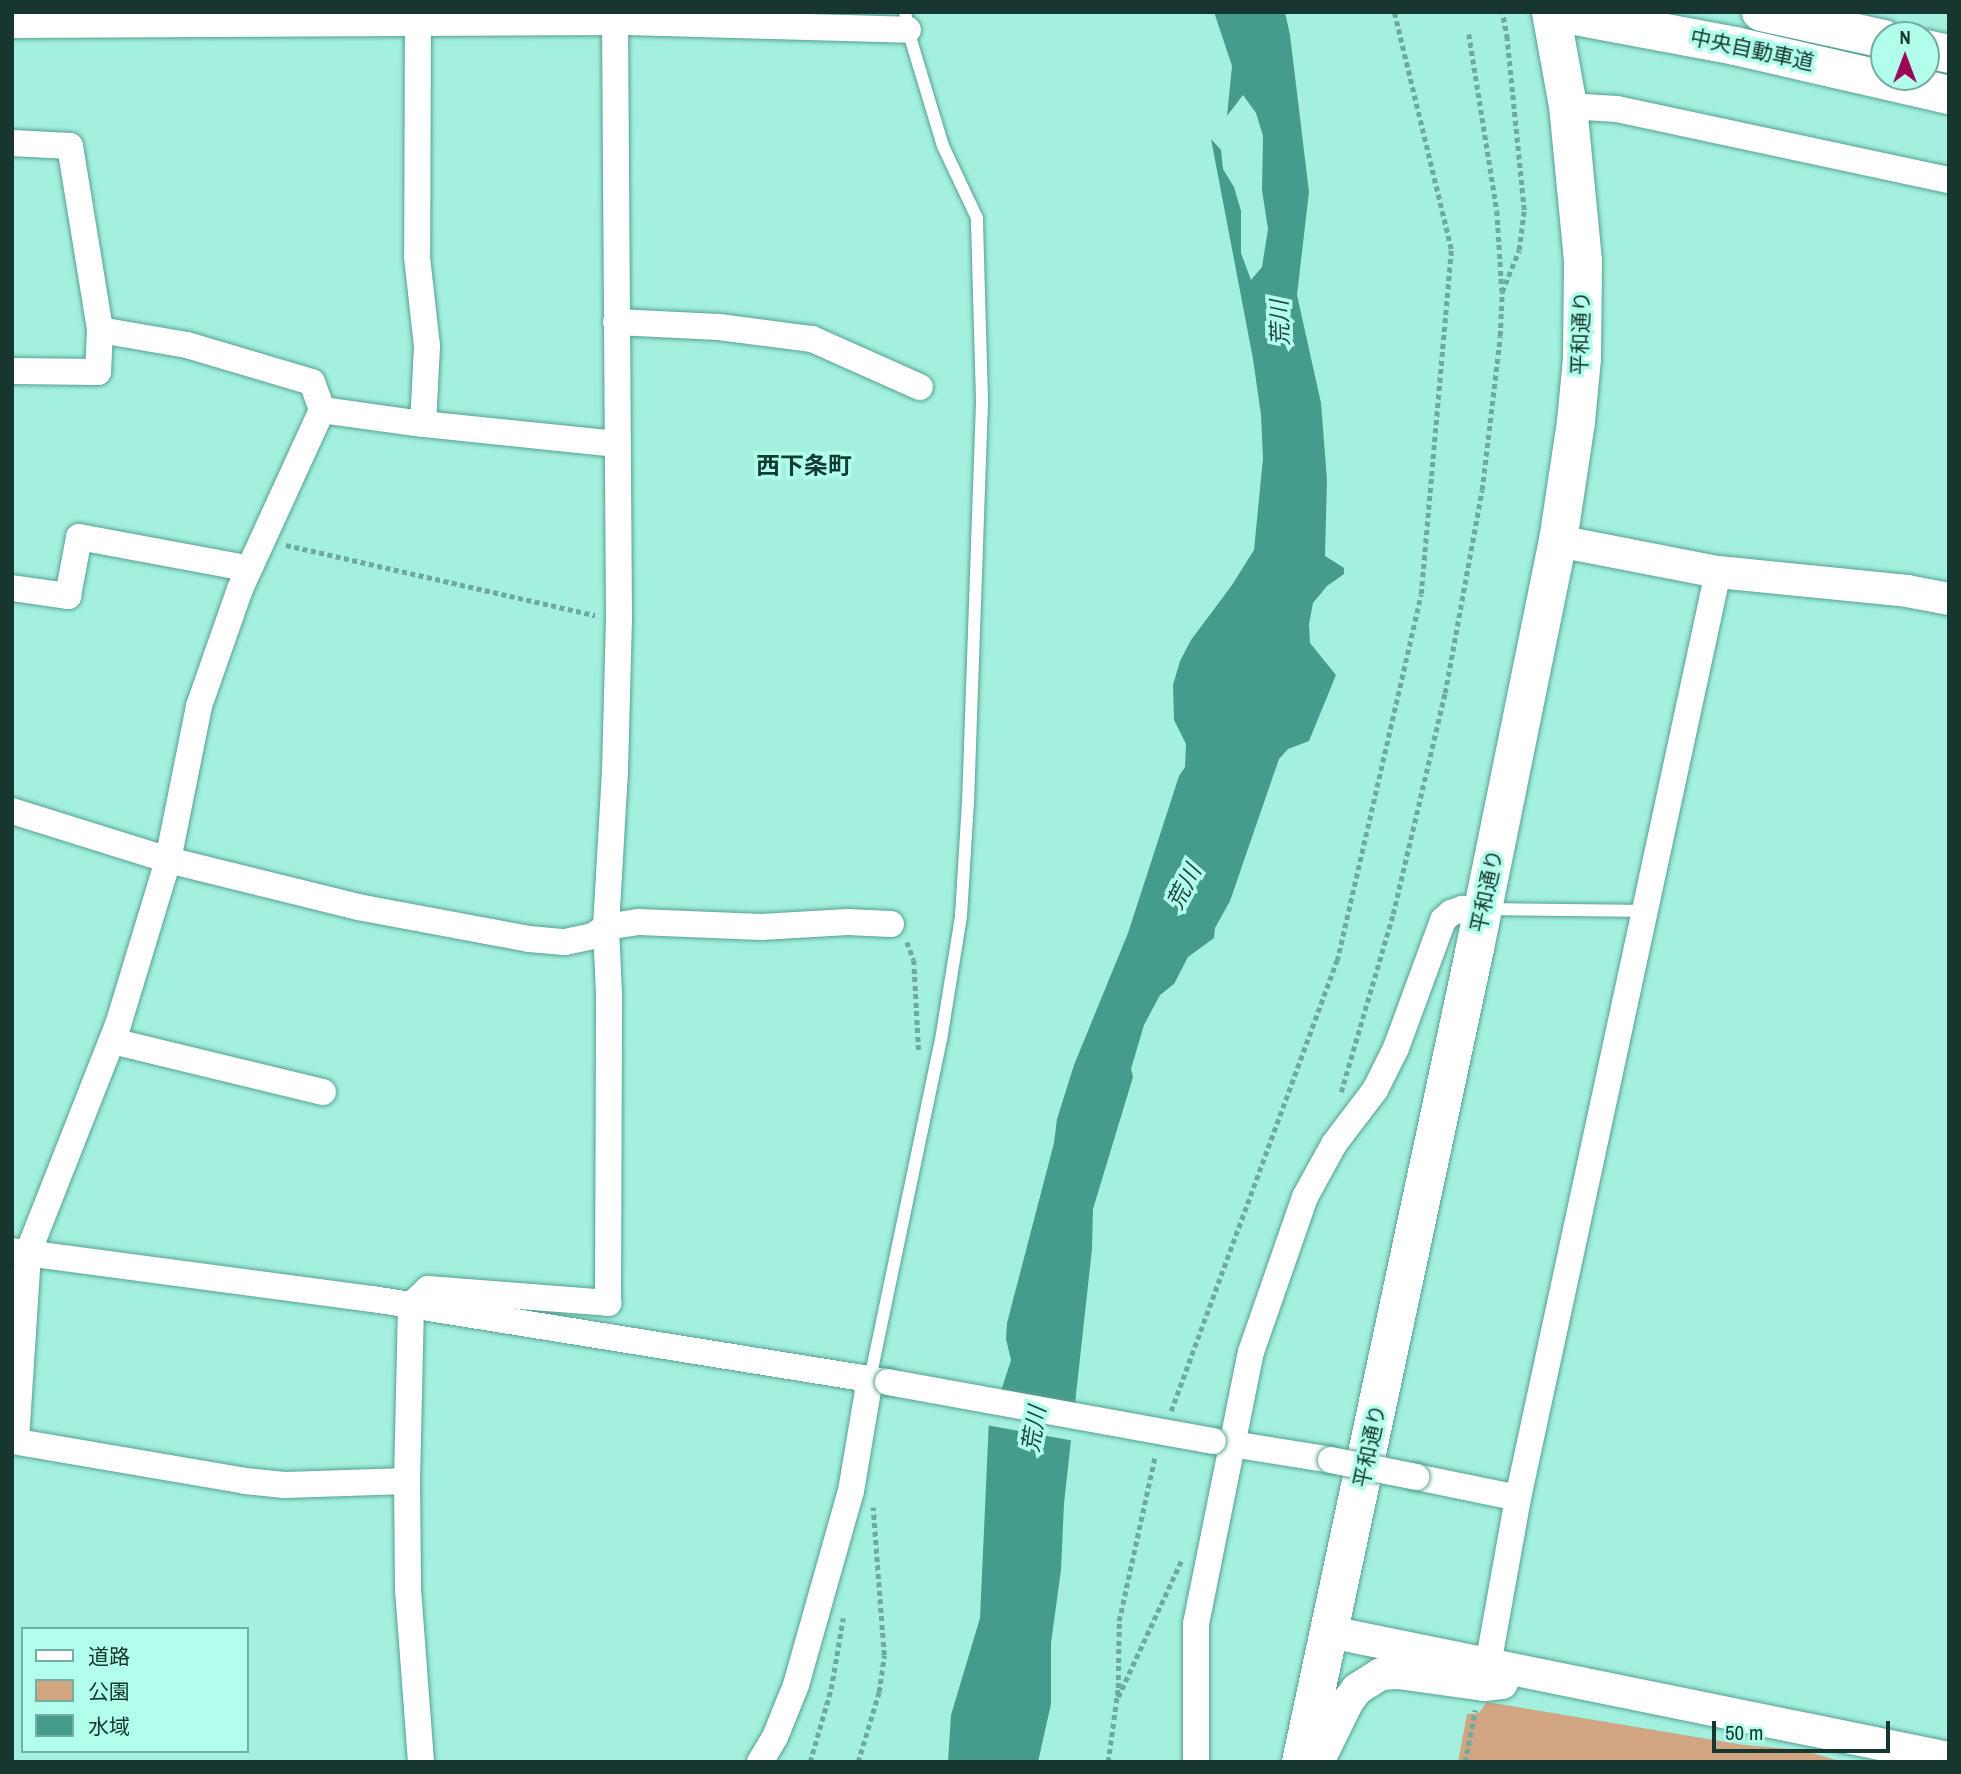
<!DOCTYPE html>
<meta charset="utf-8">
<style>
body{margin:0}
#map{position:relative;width:1961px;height:1774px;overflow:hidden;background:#a4f0df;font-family:"Archivo Narrow","Noto Sans JP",sans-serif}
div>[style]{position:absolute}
.green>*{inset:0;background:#d1a482}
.water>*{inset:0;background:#469c8b}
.pier>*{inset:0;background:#a4f0df}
.path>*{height:4.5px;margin-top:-2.25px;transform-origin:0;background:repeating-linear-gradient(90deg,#6ea99c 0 5px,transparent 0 8.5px)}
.roads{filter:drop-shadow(0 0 2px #56a191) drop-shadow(0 0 2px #56a191)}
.service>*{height:12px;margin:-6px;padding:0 6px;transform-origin:6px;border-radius:6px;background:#fff}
.minor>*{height:26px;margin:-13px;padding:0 13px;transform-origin:13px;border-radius:13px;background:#fff}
.tertiary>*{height:32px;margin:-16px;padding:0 16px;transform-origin:16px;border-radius:16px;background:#fff}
.trunk>*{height:38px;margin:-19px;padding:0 19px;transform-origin:19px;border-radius:19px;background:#fff}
.motorway>*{height:38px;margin:-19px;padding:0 19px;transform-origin:19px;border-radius:19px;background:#fff}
.bridges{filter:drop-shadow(0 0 2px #56a191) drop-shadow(0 0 2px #56a191)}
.minor-bridge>*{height:26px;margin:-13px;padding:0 13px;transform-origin:13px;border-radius:13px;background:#fff}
span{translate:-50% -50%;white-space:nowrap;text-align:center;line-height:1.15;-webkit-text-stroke:7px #b1feec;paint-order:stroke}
.street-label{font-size:21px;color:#16362f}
.water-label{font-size:23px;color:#214840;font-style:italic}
.quarter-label{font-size:24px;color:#133c35;font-weight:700}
.frame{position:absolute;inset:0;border:14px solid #16362f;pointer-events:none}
.legend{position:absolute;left:21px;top:1627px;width:228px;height:126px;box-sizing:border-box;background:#b1feec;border:2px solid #73aea0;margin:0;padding:9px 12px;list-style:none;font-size:21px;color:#16362f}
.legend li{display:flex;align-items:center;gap:14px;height:35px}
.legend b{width:35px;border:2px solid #73aea0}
.north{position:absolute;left:1870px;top:21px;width:70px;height:70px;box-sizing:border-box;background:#b1feec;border:2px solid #73aea0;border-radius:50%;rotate:0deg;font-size:19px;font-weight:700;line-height:28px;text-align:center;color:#16362f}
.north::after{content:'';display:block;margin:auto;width:24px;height:32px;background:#9c0654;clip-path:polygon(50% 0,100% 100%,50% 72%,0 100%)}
.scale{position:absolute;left:1712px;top:1721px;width:178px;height:32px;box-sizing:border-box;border:4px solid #16362f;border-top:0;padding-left:9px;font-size:21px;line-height:24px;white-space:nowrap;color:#16362f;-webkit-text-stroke:5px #b1feec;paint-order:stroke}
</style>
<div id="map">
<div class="green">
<i style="clip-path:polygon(1487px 1702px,1744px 1745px,1802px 1750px,1843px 1762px,1458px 1762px,1467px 1714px,1479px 1713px)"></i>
</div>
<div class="water">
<i style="clip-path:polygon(1214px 12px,1285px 12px,1290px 35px,1309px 192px,1297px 295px,1321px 403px,1327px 480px,1325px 556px,1344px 568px,1344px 574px,1327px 586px,1313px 603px,1309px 624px,1310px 643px,1336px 675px,1309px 741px,1288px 749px,1279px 759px,1230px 901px,1215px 928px,1214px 938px,1188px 957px,1174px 984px,1160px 995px,1144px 1025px,1131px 1069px,1133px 1077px,1093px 1209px,1092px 1249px,1064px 1504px,1061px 1570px,1051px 1643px,1051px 1704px,1038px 1762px,948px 1762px,951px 1715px,980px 1618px,990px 1397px,1000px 1394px,1011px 1360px,1006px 1339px,1007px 1323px,1054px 1143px,1057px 1119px,1074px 1065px,1128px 933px,1179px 776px,1185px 767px,1186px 744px,1174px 720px,1173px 685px,1180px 661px,1191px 640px,1232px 585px,1254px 550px,1263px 458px,1261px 415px,1253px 359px,1211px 139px,1221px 150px,1223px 169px,1234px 187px,1241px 211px,1241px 253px,1251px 280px,1262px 267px,1268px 229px,1262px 190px,1263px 136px,1256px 113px,1243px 95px,1227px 116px,1232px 66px)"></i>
</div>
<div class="pier">
<i style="clip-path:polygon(987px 1396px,1079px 1404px,1075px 1441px,986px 1425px)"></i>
</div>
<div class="path">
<i style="left:1469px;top:34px;width:179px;rotate:81deg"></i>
<i style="left:1497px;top:211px;width:80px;rotate:86.4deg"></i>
<i style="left:286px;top:545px;width:317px;rotate:12.8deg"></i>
<i style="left:907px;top:942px;width:19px;rotate:69deg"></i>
<i style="left:914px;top:960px;width:94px;rotate:87deg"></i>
<i style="left:1341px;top:1092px;width:185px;rotate:-73.7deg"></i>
<i style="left:1393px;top:914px;width:227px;rotate:-76.8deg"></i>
<i style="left:1445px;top:693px;width:206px;rotate:-79.7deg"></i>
<i style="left:1482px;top:490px;width:155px;rotate:-83.3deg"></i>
<i style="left:1500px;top:336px;width:44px;rotate:-87.4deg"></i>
<i style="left:1502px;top:292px;width:45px;rotate:-68deg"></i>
<i style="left:1519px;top:250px;width:40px;rotate:-82.9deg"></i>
<i style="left:1524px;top:210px;width:172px;rotate:-95.7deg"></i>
<i style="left:1507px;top:39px;width:27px;rotate:-100deg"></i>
<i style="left:1171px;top:1411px;width:480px;rotate:-69.8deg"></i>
<i style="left:1337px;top:961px;width:376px;rotate:-77.1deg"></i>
<i style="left:1421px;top:594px;width:346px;rotate:-85deg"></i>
<i style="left:1451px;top:249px;width:244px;rotate:-103.5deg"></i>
<i style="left:1118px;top:1697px;width:152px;rotate:-65.1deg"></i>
<i style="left:1794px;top:1761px;width:1px;rotate:90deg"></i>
<i style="left:810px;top:1762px;width:76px;rotate:-74deg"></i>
<i style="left:831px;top:1689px;width:72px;rotate:-80.4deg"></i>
<i style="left:858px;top:1762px;width:73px;rotate:-73.3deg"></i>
<i style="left:879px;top:1692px;width:37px;rotate:-82deg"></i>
<i style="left:884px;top:1655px;width:148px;rotate:-94.3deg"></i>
<i style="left:1108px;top:1762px;width:75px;rotate:-82.3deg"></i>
<i style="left:1118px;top:1688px;width:67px;rotate:-89.1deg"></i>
<i style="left:1119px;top:1621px;width:169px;rotate:-77.7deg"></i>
<i style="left:1465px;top:1762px;width:53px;rotate:-79.1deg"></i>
</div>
<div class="roads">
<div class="service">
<i style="left:1487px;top:909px;width:157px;rotate:0.7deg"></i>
<i style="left:870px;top:1379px;width:346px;rotate:-78.2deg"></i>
<i style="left:941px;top:1040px;width:126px;rotate:-80.8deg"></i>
<i style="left:961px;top:916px;width:113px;rotate:-86.5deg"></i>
<i style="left:968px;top:803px;width:402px;rotate:-88deg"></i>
<i style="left:982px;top:401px;width:183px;rotate:-91.6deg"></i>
<i style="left:977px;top:218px;width:80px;rotate:-115.3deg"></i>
<i style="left:943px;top:146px;width:121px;rotate:-106.8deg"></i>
<i style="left:908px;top:30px;width:18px;rotate:-99deg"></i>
</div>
<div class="minor">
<i style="left:418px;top:12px;width:245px;rotate:90.2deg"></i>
<i style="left:417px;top:257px;width:90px;rotate:83.6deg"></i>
<i style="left:427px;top:346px;width:78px;rotate:92.9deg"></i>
<i style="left:12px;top:25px;width:615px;rotate:-0.28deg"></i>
<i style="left:627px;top:22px;width:281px;rotate:1.6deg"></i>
<i style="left:1568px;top:106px;width:49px;rotate:3.5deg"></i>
<i style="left:1617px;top:109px;width:340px;rotate:12.1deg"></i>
<i style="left:12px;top:143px;width:58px;rotate:3deg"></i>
<i style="left:70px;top:146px;width:186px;rotate:80.7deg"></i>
<i style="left:100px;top:330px;width:42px;rotate:92.7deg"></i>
<i style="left:98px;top:372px;width:86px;rotate:-179.3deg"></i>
<i style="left:616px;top:322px;width:103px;rotate:2.8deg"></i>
<i style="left:719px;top:327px;width:94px;rotate:7.4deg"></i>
<i style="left:812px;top:339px;width:118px;rotate:24deg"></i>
<i style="left:100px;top:330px;width:88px;rotate:9.8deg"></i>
<i style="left:187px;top:345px;width:130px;rotate:16.5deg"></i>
<i style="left:312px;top:382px;width:30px;rotate:70deg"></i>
<i style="left:322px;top:410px;width:102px;rotate:7.9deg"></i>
<i style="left:423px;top:424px;width:194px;rotate:5.9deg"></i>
<i style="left:12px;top:588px;width:57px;rotate:8.1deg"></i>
<i style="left:68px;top:596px;width:60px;rotate:-79.4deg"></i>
<i style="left:79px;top:537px;width:171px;rotate:10.5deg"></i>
<i style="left:12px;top:811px;width:164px;rotate:17.4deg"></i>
<i style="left:168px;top:860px;width:196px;rotate:13.9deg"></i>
<i style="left:358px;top:907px;width:174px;rotate:10.6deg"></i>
<i style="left:529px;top:939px;width:36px;rotate:5deg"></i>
<i style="left:565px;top:942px;width:29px;rotate:-12deg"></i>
<i style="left:593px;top:936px;width:16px;rotate:-35deg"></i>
<i style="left:606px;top:927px;width:33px;rotate:-9deg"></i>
<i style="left:639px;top:922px;width:122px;rotate:2.3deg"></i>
<i style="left:761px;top:927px;width:87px;rotate:-3.3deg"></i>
<i style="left:848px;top:922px;width:43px;rotate:2.7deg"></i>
<i style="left:112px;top:1041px;width:217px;rotate:13.6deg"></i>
<i style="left:12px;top:1251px;width:364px;rotate:7.6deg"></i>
<i style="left:373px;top:1299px;width:522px;rotate:9.16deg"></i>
<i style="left:16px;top:1440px;width:187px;rotate:-86.3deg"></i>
<i style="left:28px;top:1253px;width:245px;rotate:-68.5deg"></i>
<i style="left:118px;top:1025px;width:172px;rotate:-73.1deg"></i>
<i style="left:168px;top:860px;width:157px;rotate:-78.6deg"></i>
<i style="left:199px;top:706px;width:124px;rotate:-70.7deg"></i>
<i style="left:240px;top:589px;width:197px;rotate:-65.4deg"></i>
<i style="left:12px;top:1441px;width:236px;rotate:9.7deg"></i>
<i style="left:245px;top:1481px;width:40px;rotate:5.7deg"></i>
<i style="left:285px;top:1485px;width:122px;rotate:-1.9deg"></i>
<i style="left:1219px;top:1442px;width:113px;rotate:9.1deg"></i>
<i style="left:1416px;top:1477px;width:104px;rotate:11.6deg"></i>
<i style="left:1488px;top:1665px;width:170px;rotate:-79.8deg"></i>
<i style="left:1518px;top:1498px;width:947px;rotate:-77.81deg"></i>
<i style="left:421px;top:1762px;width:172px;rotate:-94.3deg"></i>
<i style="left:408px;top:1590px;width:109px;rotate:-90.5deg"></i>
<i style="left:407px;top:1481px;width:176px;rotate:-88.7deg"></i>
<i style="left:411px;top:1305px;width:23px;rotate:-43deg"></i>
<i style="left:428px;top:1289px;width:181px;rotate:4.4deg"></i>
<i style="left:608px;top:1303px;width:309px;rotate:-89.8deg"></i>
<i style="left:609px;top:994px;width:67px;rotate:-92.6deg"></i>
<i style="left:606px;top:927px;width:156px;rotate:-86.7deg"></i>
<i style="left:615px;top:771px;width:151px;rotate:-88.5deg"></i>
<i style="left:619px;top:620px;width:598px;rotate:-90.38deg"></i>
<i style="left:760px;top:1762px;width:29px;rotate:-59deg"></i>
<i style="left:775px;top:1737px;width:56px;rotate:-68deg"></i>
<i style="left:796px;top:1685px;width:202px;rotate:-74.2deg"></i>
<i style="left:851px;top:1491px;width:114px;rotate:-80.4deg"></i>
<i style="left:1196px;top:1762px;width:138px;rotate:-90deg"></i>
<i style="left:1196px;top:1624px;width:278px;rotate:-78.6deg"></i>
<i style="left:1251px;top:1352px;width:164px;rotate:-70.8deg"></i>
<i style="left:1305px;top:1197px;width:60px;rotate:-61.3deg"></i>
<i style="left:1334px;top:1144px;width:68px;rotate:-52.8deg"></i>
<i style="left:1375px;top:1090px;width:47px;rotate:-63.4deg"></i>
<i style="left:1396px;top:1048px;width:136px;rotate:-69.8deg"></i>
<i style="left:1443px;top:920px;width:11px;rotate:-41deg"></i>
<i style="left:1451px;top:913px;width:12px;rotate:-20deg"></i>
<i style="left:1462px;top:909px;width:21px"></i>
</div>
<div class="tertiary">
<i style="left:1558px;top:541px;width:163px;rotate:11deg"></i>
<i style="left:1718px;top:572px;width:190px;rotate:5.7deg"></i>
<i style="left:1907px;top:591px;width:43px;rotate:10.8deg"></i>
<i style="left:1330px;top:1632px;width:632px;rotate:11.51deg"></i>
<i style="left:1318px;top:1762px;width:68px;rotate:-63.8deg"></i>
<i style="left:1348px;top:1701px;width:15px;rotate:-53deg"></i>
<i style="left:1357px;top:1689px;width:28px;rotate:-32deg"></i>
<i style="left:1381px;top:1674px;width:17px;rotate:-3deg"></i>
<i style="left:1398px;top:1673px;width:87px;rotate:7.9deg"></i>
<i style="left:1484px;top:1685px;width:18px;rotate:-6deg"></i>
</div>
<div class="trunk">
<i style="left:1301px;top:1762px;width:832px;rotate:-77.93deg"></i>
<i style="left:1475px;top:948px;width:415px;rotate:-78.5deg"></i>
<i style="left:1558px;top:541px;width:120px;rotate:-81.4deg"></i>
<i style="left:1576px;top:422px;width:64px;rotate:-84.6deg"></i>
<i style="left:1582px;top:358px;width:97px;rotate:-89.4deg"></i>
<i style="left:1583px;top:261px;width:156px;rotate:-95.5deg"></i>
<i style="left:1568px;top:106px;width:96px;rotate:-100.3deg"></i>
</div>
<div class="motorway">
<i style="left:1554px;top:12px;width:184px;rotate:10.6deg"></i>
<i style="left:1735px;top:46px;width:220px;rotate:12.9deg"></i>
<i style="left:1761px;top:12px;width:126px;rotate:12.4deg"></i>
<i style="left:1926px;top:49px;width:24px;rotate:12deg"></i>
</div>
</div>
<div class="bridges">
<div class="minor-bridge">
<i style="left:888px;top:1382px;width:330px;rotate:10.3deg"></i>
<i style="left:1331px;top:1460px;width:87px;rotate:11.3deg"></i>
</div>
</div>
<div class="street-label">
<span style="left:1752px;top:50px;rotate:12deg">中央自動車道</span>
<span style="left:1581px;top:333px;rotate:-88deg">平和通り</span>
<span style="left:1487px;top:891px;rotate:-78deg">平和通り</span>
<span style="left:1370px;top:1446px;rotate:-78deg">平和通り</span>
</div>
<div class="water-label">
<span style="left:1280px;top:323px;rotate:-92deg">荒川</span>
<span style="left:1184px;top:887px;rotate:-63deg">荒川</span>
<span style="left:1034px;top:1429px;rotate:-81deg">荒川</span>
</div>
<div class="quarter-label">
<span style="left:804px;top:466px">西下条町</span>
</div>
<div class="frame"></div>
<ul class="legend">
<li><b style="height:9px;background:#fff"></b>道路</li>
<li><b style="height:19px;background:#d1a482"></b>公園</li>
<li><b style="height:19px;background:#469c8b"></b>水域</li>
</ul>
<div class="north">N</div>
<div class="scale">50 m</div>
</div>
